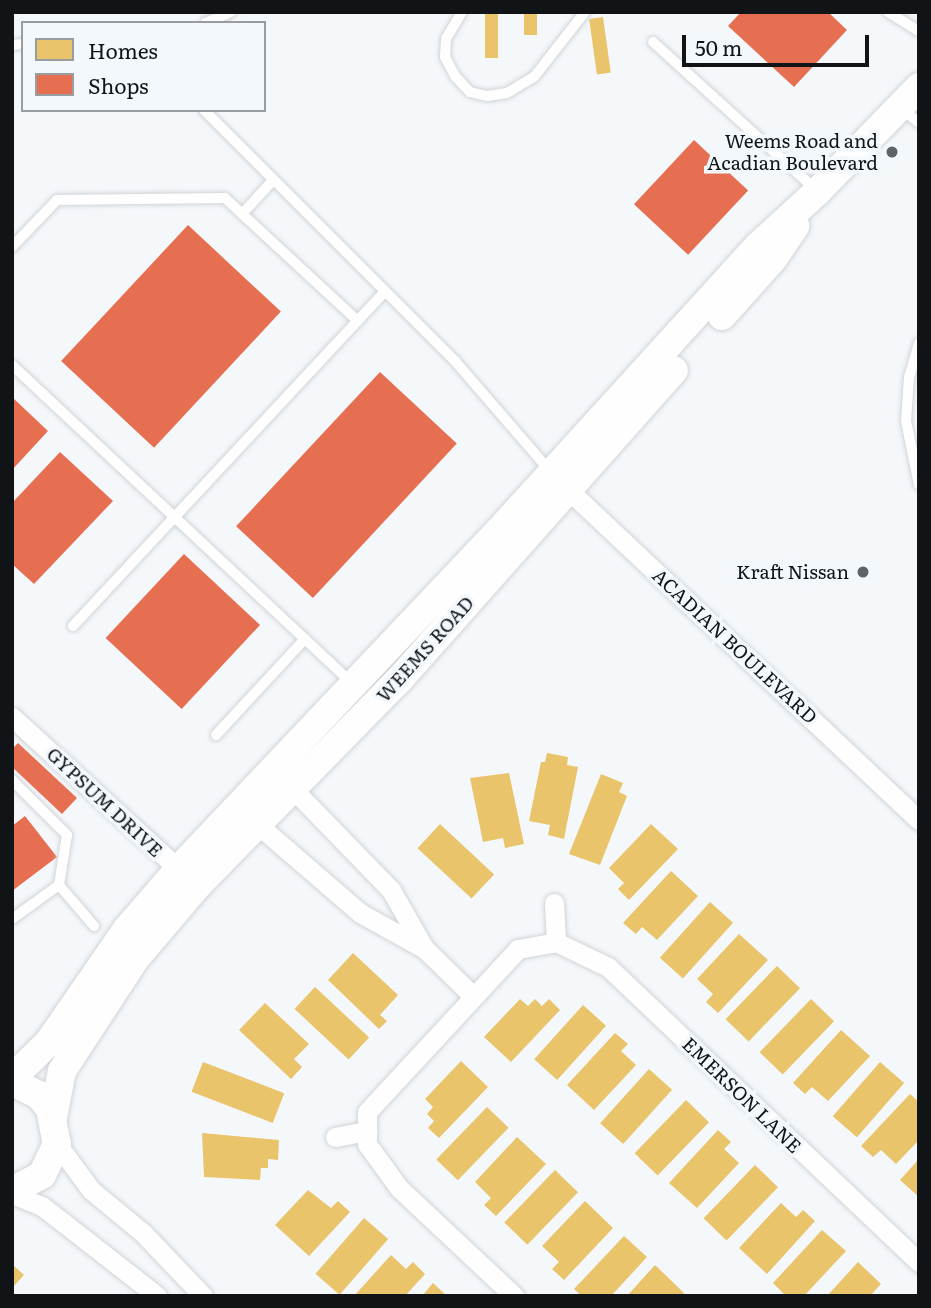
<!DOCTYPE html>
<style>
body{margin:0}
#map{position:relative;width:931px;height:1308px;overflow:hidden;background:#f5f8fb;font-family:Literata,serif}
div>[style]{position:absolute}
.homes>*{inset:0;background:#e9c46a;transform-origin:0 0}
.shops>*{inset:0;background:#e76f51;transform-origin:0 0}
.roads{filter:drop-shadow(0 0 2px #d1d4d7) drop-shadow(0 0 2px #d1d4d7)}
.lane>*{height:10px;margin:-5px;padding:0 5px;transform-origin:5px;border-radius:5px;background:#fefefe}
.street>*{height:19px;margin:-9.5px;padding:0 9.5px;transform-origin:9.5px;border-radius:9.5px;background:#fefefe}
.secondary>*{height:28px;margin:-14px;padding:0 14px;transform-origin:14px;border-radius:14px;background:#fefefe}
.dots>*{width:19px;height:19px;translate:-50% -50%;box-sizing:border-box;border:4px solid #f3f8fd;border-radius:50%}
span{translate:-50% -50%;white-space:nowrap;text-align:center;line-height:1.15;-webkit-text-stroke:7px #f3f8fd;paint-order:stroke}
.poi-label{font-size:19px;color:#111417}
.right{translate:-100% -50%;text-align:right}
.street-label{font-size:19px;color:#111417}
.frame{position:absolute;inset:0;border:14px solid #111417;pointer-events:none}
.legend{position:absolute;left:21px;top:21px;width:245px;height:91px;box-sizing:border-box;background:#f3f8fd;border:2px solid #999da1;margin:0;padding:9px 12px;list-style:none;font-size:21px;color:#111417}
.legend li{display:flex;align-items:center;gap:14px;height:35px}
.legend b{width:35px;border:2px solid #999da1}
.scale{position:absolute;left:682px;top:35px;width:187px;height:32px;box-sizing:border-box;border:4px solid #111417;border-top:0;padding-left:9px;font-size:21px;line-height:24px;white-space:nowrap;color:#111417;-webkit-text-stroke:5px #f3f8fd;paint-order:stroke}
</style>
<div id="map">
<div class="homes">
<i style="left:485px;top:12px;width:13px;height:46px"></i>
<i style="left:524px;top:12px;width:13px;height:23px"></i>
<i style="left:603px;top:17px;width:56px;height:14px;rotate:82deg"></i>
<i style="clip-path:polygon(547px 753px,568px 757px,567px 765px,578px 767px,564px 839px,548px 835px,550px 825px,529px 821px,541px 762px,545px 762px)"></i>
<i style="clip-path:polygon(509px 773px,524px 844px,505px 848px,503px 838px,483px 842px,470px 778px)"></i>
<i style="clip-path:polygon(601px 774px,623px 783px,619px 792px,627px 796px,600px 865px,569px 854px)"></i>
<i style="left:440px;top:824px;width:74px;height:33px;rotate:43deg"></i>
<i style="clip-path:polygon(651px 824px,678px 849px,629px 900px,618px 889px,624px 883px,609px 868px)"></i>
<i style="clip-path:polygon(671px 871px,698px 896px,657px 940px,642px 927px,636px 934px,623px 923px)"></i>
<i style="left:710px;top:902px;width:31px;height:75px;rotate:42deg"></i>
<i style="clip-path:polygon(739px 934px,768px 960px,718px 1013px,706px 1002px,713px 994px,697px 979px)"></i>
<i style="clip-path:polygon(353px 953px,398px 995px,380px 1015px,387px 1021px,379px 1029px,328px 980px)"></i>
<i style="left:777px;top:966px;width:32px;height:74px;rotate:44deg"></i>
<i style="left:315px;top:987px;width:74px;height:30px;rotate:43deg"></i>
<i style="clip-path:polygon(520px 999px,528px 1006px,535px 999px,542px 1006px,549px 999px,560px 1010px,511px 1062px,484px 1037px)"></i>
<i style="left:811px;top:999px;width:32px;height:74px;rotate:44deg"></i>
<i style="clip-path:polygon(265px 1003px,309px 1044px,294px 1059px,302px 1067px,291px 1079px,239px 1030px)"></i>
<i style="left:583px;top:1005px;width:31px;height:73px;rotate:42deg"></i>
<i style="clip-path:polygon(841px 1030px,870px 1056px,828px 1101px,812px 1087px,805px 1094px,793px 1083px)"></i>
<i style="clip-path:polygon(615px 1033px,628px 1044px,621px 1051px,636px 1065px,594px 1110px,567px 1085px)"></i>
<i style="clip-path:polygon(461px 1061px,488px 1087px,439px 1138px,428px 1128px,434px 1121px,427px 1114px,433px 1107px,425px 1099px)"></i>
<i style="left:203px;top:1062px;width:87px;height:32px;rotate:21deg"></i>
<i style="left:880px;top:1062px;width:32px;height:72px;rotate:41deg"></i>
<i style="left:649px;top:1069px;width:31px;height:73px;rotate:42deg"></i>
<i style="clip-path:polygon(910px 1094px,919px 1102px,919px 1140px,896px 1164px,881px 1150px,873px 1157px,861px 1146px)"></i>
<i style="left:686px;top:1100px;width:32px;height:74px;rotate:44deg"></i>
<i style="left:487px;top:1107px;width:30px;height:73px;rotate:44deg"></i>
<i style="clip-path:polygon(718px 1130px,731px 1142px,724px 1149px,739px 1163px,697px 1208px,669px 1183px)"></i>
<i style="clip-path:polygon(202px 1133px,279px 1140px,278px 1160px,268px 1159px,268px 1168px,261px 1168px,260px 1180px,204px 1177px)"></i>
<i style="clip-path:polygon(517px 1137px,546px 1164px,496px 1216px,484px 1205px,491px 1198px,475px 1182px)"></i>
<i style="clip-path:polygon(919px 1159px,919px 1197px,900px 1180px)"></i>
<i style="left:755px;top:1165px;width:32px;height:74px;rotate:44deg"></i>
<i style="left:555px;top:1170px;width:32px;height:73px;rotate:44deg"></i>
<i style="clip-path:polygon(308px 1190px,331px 1208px,338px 1201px,350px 1212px,309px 1256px,275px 1225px)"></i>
<i style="clip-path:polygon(585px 1201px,613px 1228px,564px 1280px,552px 1269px,559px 1262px,542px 1246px)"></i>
<i style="clip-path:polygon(781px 1203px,796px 1217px,803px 1210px,815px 1221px,767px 1274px,739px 1248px)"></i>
<i style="left:364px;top:1218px;width:32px;height:74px;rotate:41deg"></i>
<i style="clip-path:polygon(822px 1230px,846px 1251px,804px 1296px,786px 1296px,773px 1283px)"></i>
<i style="clip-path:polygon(624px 1236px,647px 1257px,611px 1296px,582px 1296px,574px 1289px)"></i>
<i style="clip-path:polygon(391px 1255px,406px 1269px,413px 1262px,425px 1274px,405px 1296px,354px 1296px)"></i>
<i style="clip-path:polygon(858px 1262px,881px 1284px,870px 1296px,827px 1296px)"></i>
<i style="clip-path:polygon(12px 1264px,24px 1275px,12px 1288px)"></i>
<i style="clip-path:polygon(655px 1265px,684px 1293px,681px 1296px,627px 1296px)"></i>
<i style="clip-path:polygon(433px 1283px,447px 1296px,422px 1296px)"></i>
</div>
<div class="shops">
<i style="clip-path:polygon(741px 12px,828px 12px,847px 30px,794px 87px,728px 26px)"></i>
<i style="left:694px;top:140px;width:74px;height:88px;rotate:43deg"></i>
<i style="left:188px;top:225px;width:127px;height:186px;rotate:43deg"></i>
<i style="left:380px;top:372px;width:105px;height:211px;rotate:43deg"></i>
<i style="clip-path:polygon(12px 397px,48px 431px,12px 470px)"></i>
<i style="clip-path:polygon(60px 452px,113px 501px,34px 584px,12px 564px,12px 503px)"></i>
<i style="left:184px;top:554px;width:104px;height:115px;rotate:43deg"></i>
<i style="clip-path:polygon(18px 743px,77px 798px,62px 814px,12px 767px,12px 749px)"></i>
<i style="clip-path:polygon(25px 816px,57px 857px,12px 891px,12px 826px)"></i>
</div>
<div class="roads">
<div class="lane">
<i style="left:462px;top:12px;width:31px;rotate:121deg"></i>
<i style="left:446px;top:39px;width:18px;rotate:93deg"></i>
<i style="left:445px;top:57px;width:21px;rotate:62deg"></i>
<i style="left:455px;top:76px;width:22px;rotate:47deg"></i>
<i style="left:470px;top:92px;width:18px;rotate:13deg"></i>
<i style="left:488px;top:96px;width:19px;rotate:-9deg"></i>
<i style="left:507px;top:93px;width:31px;rotate:-31deg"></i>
<i style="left:534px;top:77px;width:83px;rotate:-51.9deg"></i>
<i style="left:888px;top:12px;width:36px;rotate:32deg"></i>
<i style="left:205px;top:23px;width:28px;rotate:-23deg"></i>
<i style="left:653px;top:42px;width:219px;rotate:42.2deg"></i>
<i style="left:12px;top:45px;width:11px;rotate:-5deg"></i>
<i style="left:902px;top:109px;width:22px;rotate:39deg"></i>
<i style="left:204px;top:110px;width:355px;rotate:45deg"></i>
<i style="left:455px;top:361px;width:144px;rotate:49.2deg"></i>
<i style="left:242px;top:214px;width:46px;rotate:-47.6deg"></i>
<i style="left:12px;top:247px;width:65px;rotate:-46.2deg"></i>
<i style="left:57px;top:200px;width:168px;rotate:-0.7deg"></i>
<i style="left:225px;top:198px;width:181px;rotate:42.8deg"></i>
<i style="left:919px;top:343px;width:35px;rotate:106deg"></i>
<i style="left:909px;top:377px;width:44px;rotate:93.9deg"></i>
<i style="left:906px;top:421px;width:65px;rotate:78.5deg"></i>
<i style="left:12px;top:365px;width:466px;rotate:43.1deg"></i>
<i style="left:73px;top:626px;width:457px;rotate:-47deg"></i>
<i style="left:216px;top:735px;width:131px;rotate:-47.2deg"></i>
<i style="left:12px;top:780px;width:78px;rotate:45deg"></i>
<i style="left:67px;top:835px;width:51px;rotate:99.1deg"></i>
<i style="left:59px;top:885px;width:58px;rotate:144.1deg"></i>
<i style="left:59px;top:885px;width:54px;rotate:49.5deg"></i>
</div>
<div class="street">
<i style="left:560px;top:482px;width:493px;rotate:43.3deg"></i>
<i style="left:12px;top:717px;width:236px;rotate:42.4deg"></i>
<i style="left:292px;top:788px;width:142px;rotate:45.9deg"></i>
<i style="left:391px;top:890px;width:67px;rotate:60.4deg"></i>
<i style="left:257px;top:824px;width:136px;rotate:40.8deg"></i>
<i style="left:360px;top:913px;width:74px;rotate:29deg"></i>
<i style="left:425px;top:949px;width:67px;rotate:44.4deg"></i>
<i style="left:554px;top:903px;width:39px;rotate:87deg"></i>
<i style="left:335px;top:1137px;width:33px;rotate:-11deg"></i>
<i style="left:57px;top:1144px;width:57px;rotate:53.5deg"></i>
<i style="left:91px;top:1190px;width:67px;rotate:39.6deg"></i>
<i style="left:143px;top:1233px;width:87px;rotate:46.4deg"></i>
<i style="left:12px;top:1194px;width:32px;rotate:22deg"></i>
<i style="left:42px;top:1206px;width:146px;rotate:38deg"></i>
<i style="left:514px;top:1296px;width:158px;rotate:-136.8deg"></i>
<i style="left:399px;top:1188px;width:54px;rotate:-126deg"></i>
<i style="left:367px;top:1144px;width:32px;rotate:-90deg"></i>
<i style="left:367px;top:1112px;width:222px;rotate:-47.2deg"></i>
<i style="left:518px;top:949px;width:39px;rotate:-10deg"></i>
<i style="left:556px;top:942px;width:58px;rotate:25.7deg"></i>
<i style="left:608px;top:967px;width:429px;rotate:43.5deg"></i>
</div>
<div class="secondary">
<i style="left:722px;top:316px;width:76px;rotate:-48.2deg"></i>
<i style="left:773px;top:259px;width:40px;rotate:-56deg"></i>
<i style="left:12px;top:1078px;width:52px;rotate:-44.2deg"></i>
<i style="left:49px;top:1042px;width:137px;rotate:-55.4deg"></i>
<i style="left:127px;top:929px;width:78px;rotate:-49.2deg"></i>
<i style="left:178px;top:870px;width:477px;rotate:-46.6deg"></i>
<i style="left:506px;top:523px;width:374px;rotate:-47.7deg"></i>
<i style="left:758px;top:246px;width:81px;rotate:-42.5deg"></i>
<i style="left:818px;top:191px;width:145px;rotate:-45.8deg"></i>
<i style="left:12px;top:1082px;width:30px;rotate:26deg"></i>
<i style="left:39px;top:1095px;width:18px;rotate:52deg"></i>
<i style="left:50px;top:1109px;width:36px;rotate:79deg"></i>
<i style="left:57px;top:1144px;width:34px;rotate:116deg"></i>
<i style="left:42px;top:1175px;width:34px;rotate:152deg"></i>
<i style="left:53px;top:1117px;width:47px;rotate:-78.9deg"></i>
<i style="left:62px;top:1071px;width:134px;rotate:-56.9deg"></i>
<i style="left:135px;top:959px;width:96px;rotate:-49.7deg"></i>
<i style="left:197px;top:886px;width:289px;rotate:-45.6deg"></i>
<i style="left:399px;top:680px;width:414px;rotate:-48.4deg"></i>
</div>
</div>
<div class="dots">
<i style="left:892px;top:152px;background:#616467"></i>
<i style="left:863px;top:572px;background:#616467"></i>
</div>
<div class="poi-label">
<span class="right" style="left:878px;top:152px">Weems Road and<br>Acadian Boulevard</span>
<span class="right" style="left:849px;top:572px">Kraft Nissan</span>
</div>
<div class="street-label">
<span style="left:735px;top:646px;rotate:43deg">ACADIAN BOULEVARD</span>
<span style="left:425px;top:649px;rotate:-48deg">WEEMS ROAD</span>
<span style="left:105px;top:802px;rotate:43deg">GYPSUM DRIVE</span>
<span style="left:742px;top:1095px;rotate:44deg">EMERSON LANE</span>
</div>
<div class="frame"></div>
<ul class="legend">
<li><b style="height:19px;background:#e9c46a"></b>Homes</li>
<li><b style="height:19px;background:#e76f51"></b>Shops</li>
</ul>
<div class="scale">50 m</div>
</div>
